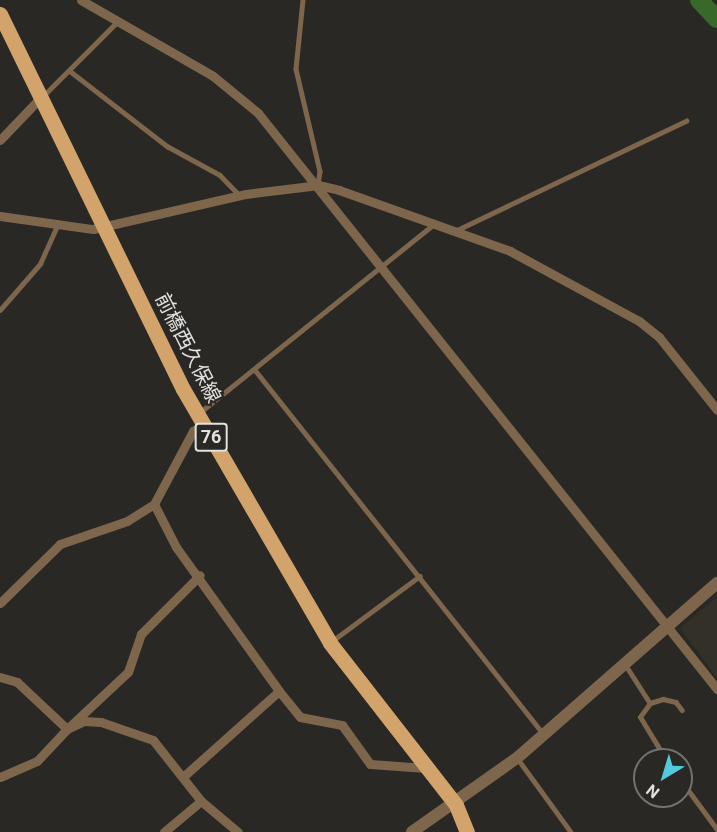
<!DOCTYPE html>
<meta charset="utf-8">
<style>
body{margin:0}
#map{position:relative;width:717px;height:832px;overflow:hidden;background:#292825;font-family:Roboto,"Noto Sans JP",sans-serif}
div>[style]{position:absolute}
.built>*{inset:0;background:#323027}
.river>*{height:18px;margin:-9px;padding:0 9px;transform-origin:9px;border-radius:9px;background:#38692a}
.service>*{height:4.5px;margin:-2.25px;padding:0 2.25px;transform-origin:2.25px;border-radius:2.25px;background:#7d664c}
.minor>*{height:9px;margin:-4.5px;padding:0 4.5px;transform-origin:4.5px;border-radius:4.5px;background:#7d664c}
.tertiary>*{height:12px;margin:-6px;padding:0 6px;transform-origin:6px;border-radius:6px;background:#7d664c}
.primary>*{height:15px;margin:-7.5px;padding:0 7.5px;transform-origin:7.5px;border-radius:7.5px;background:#d3a36c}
span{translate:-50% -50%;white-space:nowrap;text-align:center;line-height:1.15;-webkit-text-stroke:4.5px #292825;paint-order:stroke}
.shield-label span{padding:2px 4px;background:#292825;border:2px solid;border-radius:4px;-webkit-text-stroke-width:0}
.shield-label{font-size:18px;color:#e2e2e0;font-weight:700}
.street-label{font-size:20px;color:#e2e2e0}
.north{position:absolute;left:633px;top:748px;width:60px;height:60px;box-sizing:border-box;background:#292825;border:2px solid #737270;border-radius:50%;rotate:218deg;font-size:16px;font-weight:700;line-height:24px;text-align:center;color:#e2e2e0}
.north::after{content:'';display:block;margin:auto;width:21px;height:27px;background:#53cadc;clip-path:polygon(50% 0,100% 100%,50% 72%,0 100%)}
</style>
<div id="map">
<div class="built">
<i style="clip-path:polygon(717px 597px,717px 678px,680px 628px)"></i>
</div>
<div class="river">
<i style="left:699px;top:0;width:26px;rotate:47deg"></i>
</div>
<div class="service">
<i style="left:303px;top:0;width:69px;rotate:95.8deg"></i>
<i style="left:296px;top:69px;width:105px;rotate:76.8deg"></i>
<i style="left:320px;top:171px;width:14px;rotate:98deg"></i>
<i style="left:70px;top:71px;width:123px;rotate:37.7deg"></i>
<i style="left:167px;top:146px;width:60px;rotate:28.7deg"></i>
<i style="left:220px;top:175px;width:28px;rotate:46deg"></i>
<i style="left:43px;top:96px;width:106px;rotate:-45deg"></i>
<i style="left:457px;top:230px;width:254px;rotate:-25.5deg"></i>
<i style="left:0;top:310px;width:61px;rotate:-49deg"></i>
<i style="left:40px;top:264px;width:42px;rotate:-65.9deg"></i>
<i style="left:255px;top:370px;width:466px;rotate:51.6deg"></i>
<i style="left:199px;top:413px;width:303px;rotate:-38.8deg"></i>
<i style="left:332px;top:641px;width:109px;rotate:-36.5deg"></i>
<i style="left:625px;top:664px;width:46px;rotate:57.3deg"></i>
<i style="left:518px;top:759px;width:90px;rotate:54deg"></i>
<i style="left:666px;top:760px;width:50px;rotate:-121.2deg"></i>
<i style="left:640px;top:717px;width:17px;rotate:-54deg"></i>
<i style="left:650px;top:703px;width:14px;rotate:-17deg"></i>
<i style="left:663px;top:699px;width:13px;rotate:13deg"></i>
<i style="left:676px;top:702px;width:10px;rotate:53deg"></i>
<i style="left:681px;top:780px;width:61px;rotate:53.7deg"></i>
</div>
<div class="minor">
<i style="left:81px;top:0;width:152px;rotate:29.9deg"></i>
<i style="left:213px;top:76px;width:58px;rotate:39.4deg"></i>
<i style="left:258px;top:113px;width:737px;rotate:51.45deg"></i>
<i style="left:0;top:140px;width:59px;rotate:-46.4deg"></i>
<i style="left:0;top:216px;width:94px;rotate:8deg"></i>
<i style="left:93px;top:229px;width:157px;rotate:-12.9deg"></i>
<i style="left:246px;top:194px;width:73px;rotate:-7.1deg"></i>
<i style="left:318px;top:185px;width:22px;rotate:13deg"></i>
<i style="left:339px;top:190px;width:182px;rotate:19.6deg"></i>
<i style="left:510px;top:251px;width:147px;rotate:28.5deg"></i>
<i style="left:639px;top:321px;width:26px;rotate:39deg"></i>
<i style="left:659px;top:337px;width:93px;rotate:51.5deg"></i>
<i style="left:154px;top:504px;width:48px;rotate:62.9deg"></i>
<i style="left:176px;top:547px;width:177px;rotate:54.4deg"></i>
<i style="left:279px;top:691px;width:127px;rotate:138.2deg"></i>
<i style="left:0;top:603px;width:84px;rotate:-44.5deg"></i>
<i style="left:60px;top:544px;width:71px;rotate:-18.9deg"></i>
<i style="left:127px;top:521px;width:32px;rotate:-32deg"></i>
<i style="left:154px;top:504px;width:83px;rotate:-61.9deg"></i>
<i style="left:193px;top:431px;width:13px;rotate:-32deg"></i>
<i style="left:0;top:677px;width:18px;rotate:16deg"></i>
<i style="left:17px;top:682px;width:69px;rotate:43.2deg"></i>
<i style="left:67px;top:729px;width:83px;rotate:-43.1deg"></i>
<i style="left:128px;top:672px;width:40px;rotate:-71.1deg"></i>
<i style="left:141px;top:634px;width:83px;rotate:-45deg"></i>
<i style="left:279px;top:691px;width:33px;rotate:51deg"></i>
<i style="left:300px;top:717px;width:43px;rotate:10.8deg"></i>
<i style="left:342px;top:725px;width:48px;rotate:54.3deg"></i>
<i style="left:370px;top:764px;width:56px;rotate:4.1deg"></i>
<i style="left:0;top:777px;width:40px;rotate:-23.4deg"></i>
<i style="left:37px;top:761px;width:44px;rotate:-46.8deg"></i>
<i style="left:67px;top:729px;width:19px;rotate:-25deg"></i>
<i style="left:84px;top:721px;width:17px;rotate:3deg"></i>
<i style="left:101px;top:722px;width:55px;rotate:19.1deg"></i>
<i style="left:153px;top:740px;width:78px;rotate:51.8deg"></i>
<i style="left:201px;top:801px;width:48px;rotate:40deg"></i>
<i style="left:164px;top:832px;width:48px;rotate:-40deg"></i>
</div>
<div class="tertiary">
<i style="left:412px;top:832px;width:128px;rotate:-35.2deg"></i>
<i style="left:517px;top:758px;width:266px;rotate:-41.2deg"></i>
</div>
<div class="primary">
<i style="left:0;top:14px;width:417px;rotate:64deg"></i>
<i style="left:183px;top:389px;width:293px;rotate:59.9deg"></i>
<i style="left:330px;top:643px;width:205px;rotate:52.1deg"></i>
<i style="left:456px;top:805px;width:29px;rotate:68deg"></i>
</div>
<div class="shield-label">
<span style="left:211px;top:437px">76</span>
</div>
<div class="street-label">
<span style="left:188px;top:348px;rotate:63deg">前橋西久保線</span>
</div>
<div class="north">N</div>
</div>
